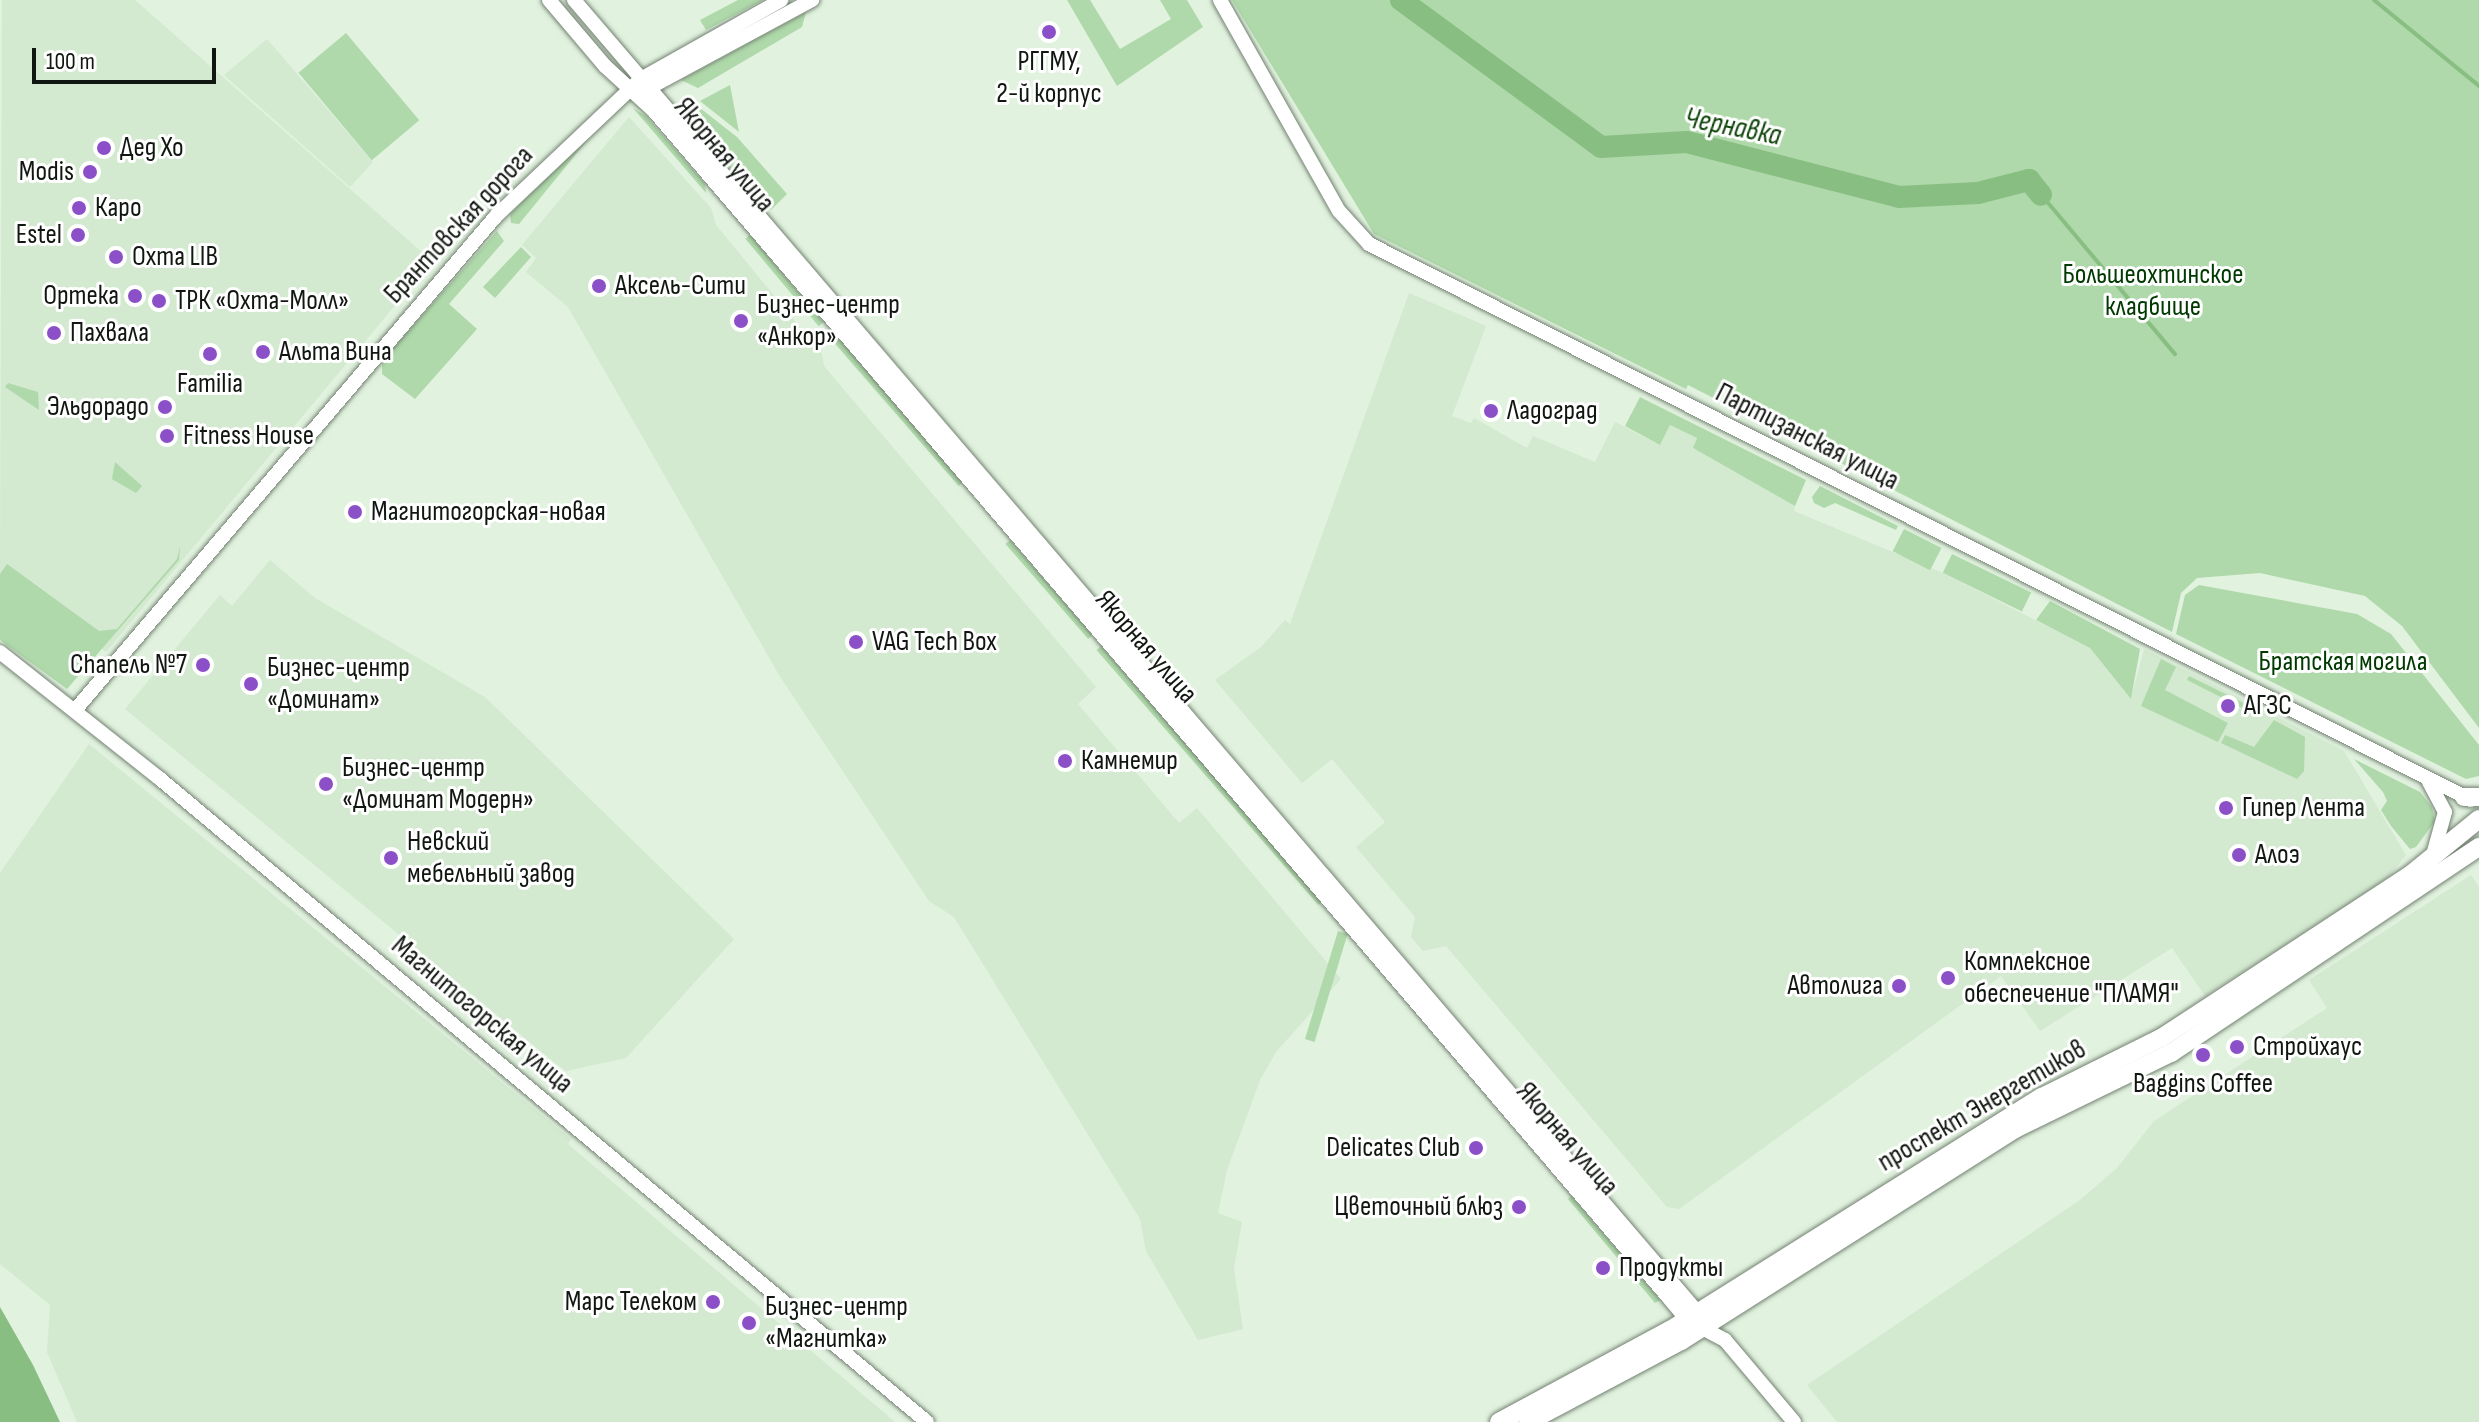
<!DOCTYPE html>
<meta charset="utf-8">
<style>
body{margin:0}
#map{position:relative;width:2479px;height:1422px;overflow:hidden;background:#e1f2df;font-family:"Sofia Sans Condensed",sans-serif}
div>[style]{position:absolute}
.built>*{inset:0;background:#d3e9d0}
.green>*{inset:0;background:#afd9aa;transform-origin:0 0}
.water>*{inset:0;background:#89be83}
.stream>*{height:4px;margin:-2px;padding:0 2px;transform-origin:2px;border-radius:2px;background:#89be83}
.river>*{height:22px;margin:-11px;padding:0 11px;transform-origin:11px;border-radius:11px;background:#89be83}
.roads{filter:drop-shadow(0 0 2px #738171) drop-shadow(0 0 2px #738171)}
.minor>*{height:14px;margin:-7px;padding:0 7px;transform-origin:7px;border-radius:7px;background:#fff}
.major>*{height:18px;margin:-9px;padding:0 9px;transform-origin:9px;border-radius:9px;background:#fff}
.dots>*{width:22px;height:22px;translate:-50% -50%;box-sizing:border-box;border:4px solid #fff;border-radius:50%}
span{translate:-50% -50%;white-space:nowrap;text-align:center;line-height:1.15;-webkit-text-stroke:6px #fff;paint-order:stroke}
.poi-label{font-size:28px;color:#101610}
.left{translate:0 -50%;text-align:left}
.right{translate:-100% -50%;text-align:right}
.street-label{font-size:28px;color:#101610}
.park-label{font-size:28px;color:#003a00}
.water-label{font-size:30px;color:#0f460b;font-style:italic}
.scale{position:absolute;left:32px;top:48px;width:184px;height:36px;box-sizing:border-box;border:4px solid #101610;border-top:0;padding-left:10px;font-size:24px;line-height:28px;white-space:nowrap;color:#101610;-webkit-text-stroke:6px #fff;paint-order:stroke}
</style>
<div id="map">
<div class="built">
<i style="clip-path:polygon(2px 0,135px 0,432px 261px,106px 652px,0 573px)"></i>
<i style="clip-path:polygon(267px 39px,373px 162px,350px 187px,224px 75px)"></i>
<i style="clip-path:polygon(629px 117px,711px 208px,716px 225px,822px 354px,824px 366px,1096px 687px,1078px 704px,1179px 823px,1197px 808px,1341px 979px,1276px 1052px,1260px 1080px,1227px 1170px,1218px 1213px,1242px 1222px,1234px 1268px,1243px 1329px,1198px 1340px,1146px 1251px,1140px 1219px,954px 917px,929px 901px,779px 675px,568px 307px,526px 272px,536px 258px,522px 245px)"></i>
<i style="clip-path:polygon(1409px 293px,1486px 326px,1452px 416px,1471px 423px,1474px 418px,1527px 448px,1533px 436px,1595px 462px,1615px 422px,1660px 445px,1670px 425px,1697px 438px,1693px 448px,1795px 506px,1794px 511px,1943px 573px,2090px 648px,2131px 699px,2144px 649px,2344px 751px,2406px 855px,2387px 879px,2205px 996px,2172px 948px,2040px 1031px,2001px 976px,1679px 1209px,1667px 1207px,1446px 946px,1423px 951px,1411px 937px,1415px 917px,1356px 847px,1385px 822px,1332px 759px,1302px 783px,1215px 680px,1261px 647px,1285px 620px,1290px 624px)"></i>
<i style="clip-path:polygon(270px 560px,315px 598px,485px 697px,734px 939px,626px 1058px,566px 1071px,555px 1063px,125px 709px,220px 595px,232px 606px)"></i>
<i style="clip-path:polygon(89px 744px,571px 1139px,568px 1144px,895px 1422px,77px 1422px,47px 1352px,50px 1305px,0 1264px,0 873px)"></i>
<i style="clip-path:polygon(2471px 875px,2479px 887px,2479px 1422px,1837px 1422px,1807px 1385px,2080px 1200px,2117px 1168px,2154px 1121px,2327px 1008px,2309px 980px)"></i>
</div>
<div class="green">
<i style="clip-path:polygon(738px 0,763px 0,706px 30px,700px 20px)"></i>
<i style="clip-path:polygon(1067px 0,1090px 0,1120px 49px,1171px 19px,1160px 0,1187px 0,1203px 27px,1117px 86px)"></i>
<i style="clip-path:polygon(1232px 0,2479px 0,2479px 728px,2402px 626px,2365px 596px,2260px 573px,2197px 578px,2181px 593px,2172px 632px,1688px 385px,1686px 389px,1374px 234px)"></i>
<i style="clip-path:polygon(806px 12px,802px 27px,698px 88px,681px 80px)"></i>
<i style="left:346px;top:33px;width:114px;height:62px;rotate:50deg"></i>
<i style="clip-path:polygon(730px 85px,739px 132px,700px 101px)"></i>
<i style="clip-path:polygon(691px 101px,737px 137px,787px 194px,771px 210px,763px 209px,677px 108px)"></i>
<i style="clip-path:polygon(633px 108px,646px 116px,705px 184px,706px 193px)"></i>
<i style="clip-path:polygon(594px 132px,519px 224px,511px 223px,510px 214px)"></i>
<i style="clip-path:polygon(497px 231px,504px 241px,449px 304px,477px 329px,415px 399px,382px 374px,382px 361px)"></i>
<i style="left:750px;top:235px;width:114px;height:6px;rotate:50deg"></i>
<i style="clip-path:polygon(521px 247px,531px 257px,495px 298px,483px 287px)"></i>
<i style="left:832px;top:331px;width:200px;height:6px;rotate:49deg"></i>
<i style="clip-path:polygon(8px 383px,38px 392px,39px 410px,5px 387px)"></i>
<i style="clip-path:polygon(1640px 397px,1806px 480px,1795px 506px,1693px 448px,1697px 438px,1670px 425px,1660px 445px,1625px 426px)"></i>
<i style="clip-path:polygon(115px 462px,142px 486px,136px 493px,112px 479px)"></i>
<i style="clip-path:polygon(1820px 486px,1898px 526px,1896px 530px,1835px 503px,1824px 508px,1814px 503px,1812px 497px)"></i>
<i style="left:1904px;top:529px;width:42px;height:25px;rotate:27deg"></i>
<i style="left:1010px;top:540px;width:126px;height:6px;rotate:49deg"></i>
<i style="clip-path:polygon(180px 546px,179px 560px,67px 689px,0 640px,0 574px,7px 564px,99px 631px,117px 629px,177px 559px)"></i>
<i style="left:1952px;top:554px;width:88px;height:21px;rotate:26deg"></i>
<i style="clip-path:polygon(2199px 585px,2357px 614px,2391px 634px,2479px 745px,2479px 776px,2466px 779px,2176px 634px,2185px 595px)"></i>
<i style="clip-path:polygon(2050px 601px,2140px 649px,2131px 699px,2090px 648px,2036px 620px)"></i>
<i style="left:1101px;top:646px;width:338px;height:6px;rotate:49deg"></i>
<i style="clip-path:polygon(2161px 659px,2176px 667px,2165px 690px,2228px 723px,2218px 742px,2141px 706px)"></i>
<i style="clip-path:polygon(2189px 676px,2262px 712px,2260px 717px,2187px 680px)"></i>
<i style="clip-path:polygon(2274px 720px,2305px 737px,2304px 771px,2297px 779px,2221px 743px,2225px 735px,2254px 747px)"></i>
<i style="clip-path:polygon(2354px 759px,2420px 792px,2432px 807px,2435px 821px,2416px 847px,2410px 849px,2391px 826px,2381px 810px,2387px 801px,2383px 792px)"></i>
<i style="left:1338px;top:931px;width:10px;height:113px;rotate:17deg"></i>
<i style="clip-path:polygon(1571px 1196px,1660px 1300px,1655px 1303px,1568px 1199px)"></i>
</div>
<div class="water">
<i style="clip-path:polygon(0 1307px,33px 1365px,60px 1422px,0 1422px)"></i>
</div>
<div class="stream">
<i style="left:2374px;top:0;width:136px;rotate:39.3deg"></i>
<i style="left:2049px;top:204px;width:196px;rotate:50deg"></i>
</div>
<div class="river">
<i style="left:1401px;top:0;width:248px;rotate:36.3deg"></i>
<i style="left:1601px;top:147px;width:86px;rotate:-3.3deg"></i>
<i style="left:1687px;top:142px;width:219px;rotate:14.5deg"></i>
<i style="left:1899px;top:197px;width:79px;rotate:-2.9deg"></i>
<i style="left:1978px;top:193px;width:53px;rotate:-14.3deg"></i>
<i style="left:2029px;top:180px;width:19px;rotate:51deg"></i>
</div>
<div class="roads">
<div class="minor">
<i style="left:549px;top:0;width:87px;rotate:49.7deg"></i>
<i style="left:605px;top:66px;width:67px;rotate:42.6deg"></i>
<i style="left:654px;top:111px;width:1560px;rotate:49.47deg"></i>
<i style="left:1668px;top:1297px;width:30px;rotate:50deg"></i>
<i style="left:1687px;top:1320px;width:43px;rotate:27.8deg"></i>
<i style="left:1725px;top:1340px;width:107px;rotate:49.9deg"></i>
<i style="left:574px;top:0;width:1728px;rotate:49.43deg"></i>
<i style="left:1698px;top:1313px;width:9px;rotate:72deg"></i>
<i style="left:1220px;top:0;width:242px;rotate:60.6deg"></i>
<i style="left:1339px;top:211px;width:45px;rotate:47.7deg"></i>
<i style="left:1369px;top:244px;width:1234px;rotate:26.77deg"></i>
<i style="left:645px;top:90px;width:190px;rotate:-28.3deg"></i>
<i style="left:0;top:652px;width:203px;rotate:38.4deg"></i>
<i style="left:159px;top:778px;width:1002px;rotate:39.98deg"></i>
<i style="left:76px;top:709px;width:648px;rotate:-49.57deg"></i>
<i style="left:496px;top:216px;width:199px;rotate:-43.4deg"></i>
<i style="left:641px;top:79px;width:161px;rotate:-29.4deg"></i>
<i style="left:2429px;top:782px;width:34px;rotate:62deg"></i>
<i style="left:2445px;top:812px;width:45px;rotate:105.6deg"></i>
</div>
<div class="major">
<i style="left:2464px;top:797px;width:15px"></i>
<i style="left:1499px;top:1422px;width:194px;rotate:-28.3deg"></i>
<i style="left:1670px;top:1330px;width:439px;rotate:-32.1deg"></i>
<i style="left:2042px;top:1097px;width:133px;rotate:-26.4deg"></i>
<i style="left:2161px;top:1038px;width:298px;rotate:-33.2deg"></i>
<i style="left:2410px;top:875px;width:89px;rotate:-39.1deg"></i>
<i style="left:1528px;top:1422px;width:173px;rotate:-27.9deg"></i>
<i style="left:1681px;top:1341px;width:396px;rotate:-32.4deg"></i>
<i style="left:2015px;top:1129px;width:174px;rotate:-26deg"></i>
<i style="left:2171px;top:1053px;width:371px;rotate:-33.8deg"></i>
</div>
</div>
<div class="dots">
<i style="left:1049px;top:32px;background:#8b50c7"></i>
<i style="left:104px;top:148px;background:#8b50c7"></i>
<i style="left:90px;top:172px;background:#8b50c7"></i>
<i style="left:79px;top:208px;background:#8b50c7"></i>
<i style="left:78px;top:235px;background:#8b50c7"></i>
<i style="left:116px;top:257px;background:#8b50c7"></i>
<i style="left:599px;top:286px;background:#8b50c7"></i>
<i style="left:135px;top:296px;background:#8b50c7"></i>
<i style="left:159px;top:301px;background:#8b50c7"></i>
<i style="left:741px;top:321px;background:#8b50c7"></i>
<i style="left:54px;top:333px;background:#8b50c7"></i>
<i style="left:263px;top:352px;background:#8b50c7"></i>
<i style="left:210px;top:354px;background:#8b50c7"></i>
<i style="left:165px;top:407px;background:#8b50c7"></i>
<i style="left:1491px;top:411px;background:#8b50c7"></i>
<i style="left:167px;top:436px;background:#8b50c7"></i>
<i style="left:355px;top:512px;background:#8b50c7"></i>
<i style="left:856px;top:642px;background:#8b50c7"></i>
<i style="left:203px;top:665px;background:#8b50c7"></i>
<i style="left:251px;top:684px;background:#8b50c7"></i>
<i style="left:2228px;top:706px;background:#8b50c7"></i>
<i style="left:1065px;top:761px;background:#8b50c7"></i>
<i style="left:326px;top:784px;background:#8b50c7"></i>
<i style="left:2226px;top:808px;background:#8b50c7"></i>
<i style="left:2239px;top:855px;background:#8b50c7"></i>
<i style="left:391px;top:858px;background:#8b50c7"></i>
<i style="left:1948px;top:978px;background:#8b50c7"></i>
<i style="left:1899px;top:986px;background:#8b50c7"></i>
<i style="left:2237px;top:1047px;background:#8b50c7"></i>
<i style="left:2203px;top:1055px;background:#8b50c7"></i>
<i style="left:1476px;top:1148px;background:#8b50c7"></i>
<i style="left:1519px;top:1207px;background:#8b50c7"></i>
<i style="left:1603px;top:1268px;background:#8b50c7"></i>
<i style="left:713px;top:1302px;background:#8b50c7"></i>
<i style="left:749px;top:1323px;background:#8b50c7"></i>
</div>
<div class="poi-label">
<span style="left:1049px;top:78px">РГГМУ,<br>2-й корпус</span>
<span class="left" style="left:120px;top:148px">Дед Хо</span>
<span class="right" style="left:74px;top:172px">Modis</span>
<span class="left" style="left:95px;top:208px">Каро</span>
<span class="right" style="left:62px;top:235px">Estel</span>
<span class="left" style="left:132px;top:257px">Охта LIB</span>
<span class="left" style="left:615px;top:286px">Аксель-Сити</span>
<span class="right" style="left:119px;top:296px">Ортека</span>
<span class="left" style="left:175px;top:301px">ТРК «Охта-Молл»</span>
<span class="left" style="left:757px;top:321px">Бизнес-центр<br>«Анкор»</span>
<span class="left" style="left:70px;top:333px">Пахвала</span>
<span class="left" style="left:279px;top:352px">Альта Вина</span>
<span style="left:210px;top:384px">Familia</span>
<span class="right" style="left:149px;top:407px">Эльдорадо</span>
<span class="left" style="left:1507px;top:411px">Ладоград</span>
<span class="left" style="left:183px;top:436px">Fitness House</span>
<span class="left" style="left:371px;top:512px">Магнитогорская-новая</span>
<span class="left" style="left:872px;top:642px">VAG Tech Box</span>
<span class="right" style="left:187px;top:665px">Chaneль №7</span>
<span class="left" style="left:267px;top:684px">Бизнес-центр<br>«Доминат»</span>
<span class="left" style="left:2244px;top:706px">АГЗС</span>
<span class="left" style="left:1081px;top:761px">Камнемир</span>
<span class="left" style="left:342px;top:784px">Бизнес-центр<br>«Доминат Модерн»</span>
<span class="left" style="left:2242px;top:808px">Гипер Лента</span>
<span class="left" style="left:407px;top:858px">Невский<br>мебельный завод</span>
<span class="left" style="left:2255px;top:855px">Алоэ</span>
<span class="left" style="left:1964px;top:978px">Комплексное<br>обеспечение "ПЛАМЯ"</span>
<span class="right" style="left:1883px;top:986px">Автолига</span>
<span class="left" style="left:2253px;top:1047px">Стройхаус</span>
<span style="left:2203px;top:1084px">Baggins Coffee</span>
<span class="right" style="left:1460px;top:1148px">Delicates Club</span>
<span class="right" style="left:1503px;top:1207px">Цветочный блюз</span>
<span class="left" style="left:1619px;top:1268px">Продукты</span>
<span class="right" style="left:697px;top:1302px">Марс Телеком</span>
<span class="left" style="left:765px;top:1323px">Бизнес-центр<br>«Магнитка»</span>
</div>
<div class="street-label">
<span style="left:724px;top:155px;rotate:50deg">Якорная улица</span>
<span style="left:459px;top:225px;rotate:-47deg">Брантовская дорога</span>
<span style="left:1807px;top:437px;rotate:27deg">Партизанская улица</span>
<span style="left:1146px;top:647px;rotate:49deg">Якорная улица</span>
<span style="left:482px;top:1015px;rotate:40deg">Магнитогорская улица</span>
<span style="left:1982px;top:1106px;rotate:-30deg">проспект Энергетиков</span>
<span style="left:1567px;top:1139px;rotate:49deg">Якорная улица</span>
</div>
<div class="park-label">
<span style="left:2153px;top:291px">Большеохтинское<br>кладбище</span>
<span style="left:2343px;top:662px">Братская могила</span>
</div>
<div class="water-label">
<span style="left:1733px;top:127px;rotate:11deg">Чернавка</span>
</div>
<div class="scale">100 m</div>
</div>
